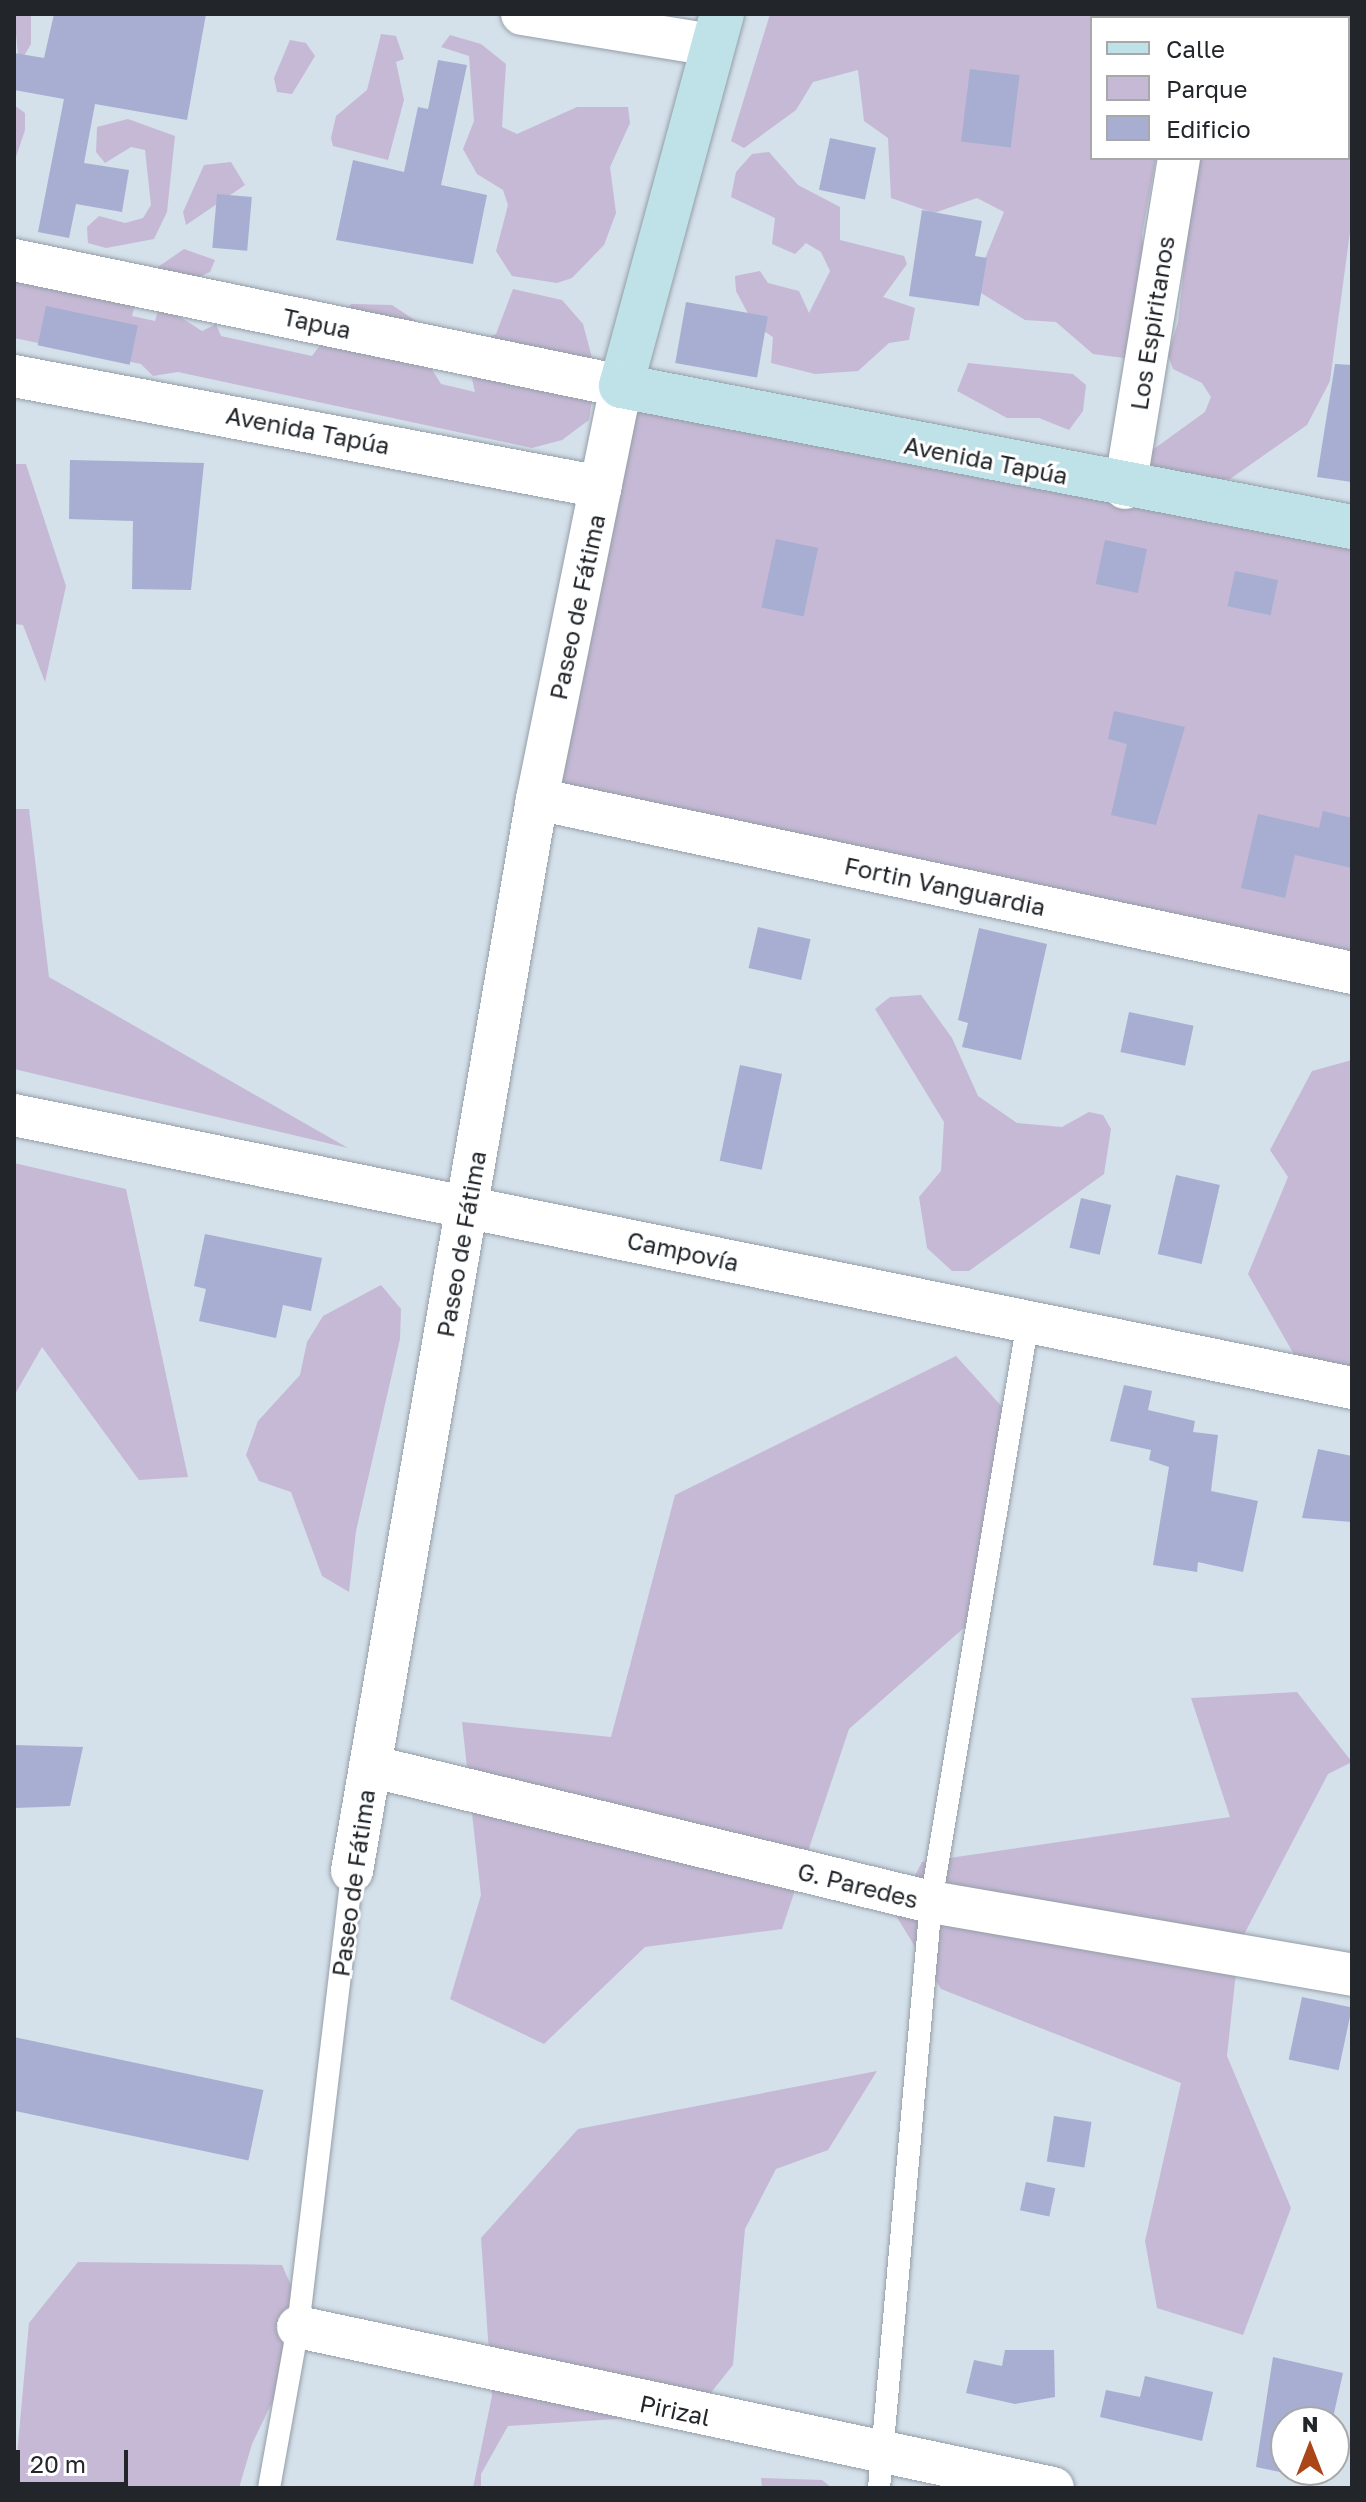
<!DOCTYPE html>
<meta charset="utf-8">
<style>
body{margin:0}
#map{position:relative;width:1366px;height:2502px;overflow:hidden;background:#d4e0ea;font-family:"Golos Text",sans-serif}
div>[style]{position:absolute}
.green>*{inset:0;background:#c6b9d5}
.building>*{inset:0;background:#a7aed1;transform-origin:0 0}
.roads{filter:drop-shadow(0 0 2px #949ea8) drop-shadow(0 0 2px #949ea8)}
.lane>*{height:22px;margin:-11px;padding:0 11px;transform-origin:11px;border-radius:11px;background:#fff}
.street>*{height:42px;margin:-21px;padding:0 21px;transform-origin:21px;border-radius:21px;background:#fff}
.secondary>*{height:44px;margin:-22px;padding:0 22px;transform-origin:22px;border-radius:22px;background:#bfe2e8}
span{translate:-50% -50%;white-space:nowrap;text-align:center;line-height:1.15;-webkit-text-stroke:6px #fff;paint-order:stroke}
.street-label{font-size:24px;color:#22262a}
.frame{position:absolute;inset:0;border:16px solid #22262a;pointer-events:none}
.legend{position:absolute;left:1090px;top:16px;width:260px;height:144px;box-sizing:border-box;background:#fff;border:2px solid #a7a8aa;margin:0;padding:10px 14px;list-style:none;font-size:24px;color:#22262a}
.legend li{display:flex;align-items:center;gap:16px;height:40px}
.legend b{width:40px;border:2px solid #a7a8aa}
.north{position:absolute;left:1270px;top:2406px;width:80px;height:80px;box-sizing:border-box;background:#fff;border:2px solid #a7a8aa;border-radius:50%;rotate:0deg;font-size:22px;font-weight:700;line-height:32px;text-align:center;color:#22262a}
.north::after{content:'';display:block;margin:auto;width:28px;height:36px;background:#ab4619;clip-path:polygon(50% 0,100% 100%,50% 72%,0 100%)}
.scale{position:absolute;left:16px;top:2450px;width:112px;height:36px;box-sizing:border-box;border:4px solid #22262a;border-top:0;padding-left:10px;font-size:24px;line-height:28px;white-space:nowrap;color:#22262a;-webkit-text-stroke:6px #fff;paint-order:stroke}
</style>
<div id="map">
<div class="green">
<i style="clip-path:polygon(14px 14px,31px 14px,31px 44px,19px 64px)"></i>
<i style="clip-path:polygon(770px 14px,1169px 14px,1092px 18px,1092px 158px,1156px 158px,1142px 235px,1149px 301px,1136px 346px,1124px 358px,1093px 354px,1056px 322px,1025px 320px,973px 288px,1004px 212px,977px 198px,934px 213px,891px 198px,888px 138px,864px 121px,858px 70px,813px 82px,796px 110px,744px 148px,731px 141px)"></i>
<i style="clip-path:polygon(381px 34px,396px 36px,404px 59px,396px 62px,404px 100px,388px 160px,333px 146px,331px 138px,336px 116px,367px 90px)"></i>
<i style="clip-path:polygon(450px 35px,481px 44px,506px 64px,502px 127px,517px 134px,577px 107px,628px 107px,630px 123px,610px 167px,616px 213px,604px 245px,572px 278px,557px 283px,512px 276px,496px 251px,508px 205px,503px 190px,477px 174px,463px 149px,474px 121px,469px 56px,441px 47px)"></i>
<i style="clip-path:polygon(290px 40px,306px 43px,315px 56px,292px 94px,277px 92px,274px 78px)"></i>
<i style="clip-path:polygon(1348px 96px,1352px 217px,1330px 381px,1307px 425px,1230px 479px,1197px 480px,1149px 466px,1151px 451px,1205px 412px,1211px 397px,1202px 383px,1173px 369px,1168px 355px,1178px 322px,1196px 158px,1348px 158px)"></i>
<i style="clip-path:polygon(14px 105px,25px 113px,25px 130px,14px 163px)"></i>
<i style="clip-path:polygon(128px 119px,175px 136px,167px 212px,154px 239px,106px 248px,88px 243px,87px 227px,99px 216px,125px 223px,143px 218px,151px 205px,145px 150px,131px 147px,105px 163px,96px 152px,97px 127px)"></i>
<i style="clip-path:polygon(769px 152px,798px 185px,840px 207px,840px 240px,904px 256px,907px 264px,883px 297px,915px 308px,909px 340px,889px 343px,858px 371px,815px 374px,771px 363px,773px 337px,754px 325px,736px 291px,735px 276px,760px 271px,768px 283px,799px 291px,809px 313px,830px 271px,821px 252px,806px 243px,795px 254px,772px 244px,775px 218px,731px 197px,736px 172px,752px 154px)"></i>
<i style="clip-path:polygon(231px 162px,245px 185px,186px 225px,183px 212px,204px 165px)"></i>
<i style="clip-path:polygon(184px 249px,215px 260px,210px 272px,181px 285px,158px 267px)"></i>
<i style="clip-path:polygon(14px 266px,136px 301px,132px 316px,155px 321px,160px 304px,202px 331px,216px 324px,221px 336px,312px 356px,351px 304px,392px 305px,419px 323px,423px 355px,441px 384px,475px 392px,465px 347px,496px 334px,513px 289px,562px 300px,583px 324px,596px 373px,589px 420px,562px 440px,532px 448px,178px 372px,153px 376px,141px 364px,14px 338px)"></i>
<i style="clip-path:polygon(968px 363px,1073px 374px,1086px 385px,1083px 411px,1069px 430px,1039px 418px,1007px 418px,957px 391px)"></i>
<i style="clip-path:polygon(621px 386px,1352px 524px,1352px 973px,537px 799px)"></i>
<i style="clip-path:polygon(14px 464px,26px 464px,66px 586px,45px 682px,23px 625px,14px 624px)"></i>
<i style="clip-path:polygon(14px 809px,29px 809px,49px 977px,348px 1148px,14px 1069px)"></i>
<i style="clip-path:polygon(921px 995px,952px 1038px,978px 1096px,1017px 1123px,1062px 1127px,1089px 1112px,1103px 1115px,1111px 1129px,1104px 1174px,969px 1271px,952px 1271px,927px 1248px,919px 1197px,941px 1171px,944px 1122px,875px 1009px,890px 997px)"></i>
<i style="clip-path:polygon(1352px 1060px,1352px 1390px,1312px 1386px,1248px 1274px,1288px 1177px,1270px 1150px,1312px 1071px)"></i>
<i style="clip-path:polygon(14px 1163px,126px 1189px,188px 1477px,139px 1480px,42px 1347px,14px 1396px)"></i>
<i style="clip-path:polygon(381px 1285px,401px 1309px,400px 1339px,356px 1531px,349px 1592px,322px 1576px,291px 1492px,259px 1481px,246px 1455px,258px 1421px,300px 1375px,307px 1342px,323px 1316px)"></i>
<i style="clip-path:polygon(956px 1356px,1014px 1420px,983px 1611px,849px 1729px,782px 1929px,645px 1947px,544px 2044px,450px 1999px,481px 1895px,462px 1722px,611px 1737px,675px 1495px)"></i>
<i style="clip-path:polygon(1297px 1692px,1352px 1762px,1328px 1774px,1239px 1944px,1227px 2056px,1291px 2208px,1243px 2335px,1157px 2308px,1145px 2241px,1181px 2083px,941px 1989px,895px 1914px,922px 1862px,1230px 1817px,1191px 1698px)"></i>
<i style="clip-path:polygon(877px 2071px,828px 2150px,776px 2169px,745px 2229px,733px 2365px,694px 2414px,508px 2426px,481px 2474px,481px 2488px,473px 2488px,492px 2396px,481px 2238px,578px 2129px)"></i>
<i style="clip-path:polygon(78px 2262px,282px 2265px,309px 2326px,252px 2444px,239px 2488px,14px 2488px,29px 2323px)"></i>
<i style="clip-path:polygon(761px 2478px,822px 2480px,832px 2488px,762px 2488px)"></i>
</div>
<div class="building">
<i style="clip-path:polygon(54px 14px,206px 14px,187px 120px,95px 104px,84px 163px,129px 170px,122px 212px,76px 204px,69px 238px,38px 232px,64px 99px,14px 90px,14px 53px,44px 58px)"></i>
<i style="clip-path:polygon(438px 60px,467px 65px,441px 185px,487px 195px,473px 264px,336px 240px,353px 160px,404px 172px,418px 107px,428px 109px)"></i>
<i style="left:970px;top:69px;width:50px;height:73px;rotate:7deg"></i>
<i style="left:830px;top:138px;width:47px;height:53px;rotate:12deg"></i>
<i style="left:217px;top:194px;width:35px;height:54px;rotate:5deg"></i>
<i style="clip-path:polygon(922px 210px,982px 221px,975px 256px,987px 258px,979px 306px,909px 296px)"></i>
<i style="left:686px;top:302px;width:83px;height:62px;rotate:10deg"></i>
<i style="left:46px;top:306px;width:94px;height:40px;rotate:12deg"></i>
<i style="clip-path:polygon(1335px 364px,1352px 365px,1352px 482px,1317px 477px)"></i>
<i style="clip-path:polygon(70px 460px,204px 463px,191px 590px,132px 589px,133px 521px,69px 519px)"></i>
<i style="left:776px;top:539px;width:43px;height:70px;rotate:12deg"></i>
<i style="left:1105px;top:540px;width:43px;height:45px;rotate:12deg"></i>
<i style="left:1235px;top:571px;width:44px;height:36px;rotate:12deg"></i>
<i style="clip-path:polygon(1114px 711px,1185px 727px,1156px 825px,1111px 815px,1127px 744px,1108px 739px)"></i>
<i style="clip-path:polygon(1323px 811px,1352px 818px,1352px 868px,1295px 855px,1285px 898px,1241px 888px,1258px 814px,1319px 828px)"></i>
<i style="left:758px;top:927px;width:54px;height:42px;rotate:13deg"></i>
<i style="clip-path:polygon(979px 928px,1047px 944px,1021px 1060px,962px 1047px,968px 1023px,958px 1020px)"></i>
<i style="left:1129px;top:1012px;width:66px;height:41px;rotate:12deg"></i>
<i style="left:740px;top:1065px;width:43px;height:98px;rotate:12deg"></i>
<i style="left:1176px;top:1175px;width:45px;height:81px;rotate:13deg"></i>
<i style="left:1081px;top:1198px;width:31px;height:51px;rotate:13deg"></i>
<i style="clip-path:polygon(205px 1234px,322px 1258px,311px 1311px,283px 1305px,276px 1338px,199px 1321px,206px 1289px,194px 1286px)"></i>
<i style="clip-path:polygon(1124px 1385px,1152px 1391px,1148px 1410px,1195px 1421px,1193px 1432px,1218px 1435px,1211px 1491px,1258px 1501px,1243px 1572px,1198px 1562px,1197px 1572px,1153px 1565px,1169px 1467px,1149px 1460px,1151px 1450px,1110px 1441px)"></i>
<i style="clip-path:polygon(1318px 1449px,1352px 1456px,1352px 1522px,1302px 1518px)"></i>
<i style="clip-path:polygon(14px 1745px,83px 1747px,70px 1806px,14px 1808px)"></i>
<i style="left:1302px;top:1997px;width:51px;height:64px;rotate:12deg"></i>
<i style="left:14px;top:2037px;width:255px;height:72px;rotate:12deg"></i>
<i style="left:1054px;top:2116px;width:38px;height:46px;rotate:9deg"></i>
<i style="left:1026px;top:2182px;width:30px;height:29px;rotate:12deg"></i>
<i style="clip-path:polygon(1005px 2350px,1054px 2350px,1055px 2397px,1015px 2404px,966px 2393px,974px 2360px,1002px 2366px)"></i>
<i style="clip-path:polygon(1273px 2357px,1343px 2373px,1332px 2422px,1286px 2422px,1286px 2470px,1322px 2470px,1319px 2480px,1256px 2467px)"></i>
<i style="clip-path:polygon(1145px 2376px,1213px 2392px,1202px 2441px,1100px 2417px,1106px 2390px,1140px 2397px)"></i>
</div>
<div class="roads">
<div class="lane">
<i style="left:269px;top:2488px;width:164px;rotate:-79.8deg"></i>
<i style="left:298px;top:2327px;width:459px;rotate:-83.2deg"></i>
<i style="left:879px;top:2488px;width:588px;rotate:-84.93deg"></i>
<i style="left:931px;top:1902px;width:589px;rotate:-80.52deg"></i>
</div>
<div class="street">
<i style="left:522px;top:14px;width:193px;rotate:9.3deg"></i>
<i style="left:1202px;top:18px;width:4px;rotate:-90deg"></i>
<i style="left:14px;top:260px;width:620px;rotate:11.73deg"></i>
<i style="left:621px;top:386px;width:421px;rotate:101.5deg"></i>
<i style="left:537px;top:799px;width:1088px;rotate:99.79deg"></i>
<i style="left:14px;top:376px;width:597px;rotate:10.71deg"></i>
<i style="left:1125px;top:488px;width:334px;rotate:-80.7deg"></i>
<i style="left:537px;top:799px;width:833px;rotate:12.05deg"></i>
<i style="left:14px;top:1115px;width:1366px;rotate:11.53deg"></i>
<i style="left:370px;top:1766px;width:577px;rotate:13.63deg"></i>
<i style="left:931px;top:1902px;width:427px;rotate:9.8deg"></i>
<i style="left:298px;top:2327px;width:772px;rotate:12.04deg"></i>
</div>
<div class="secondary">
<i style="left:722px;top:14px;width:385px;rotate:105.2deg"></i>
<i style="left:621px;top:386px;width:744px;rotate:10.92deg"></i>
</div>
</div>
<div class="street-label">
<span style="left:317px;top:323px;rotate:12deg">Tapua</span>
<span style="left:1152px;top:323px;rotate:-81deg">Los Espiritanos</span>
<span style="left:308px;top:430px;rotate:11deg">Avenida Tapúa</span>
<span style="left:986px;top:460px;rotate:11deg">Avenida Tapúa</span>
<span style="left:577px;top:607px;rotate:-78deg">Paseo de Fátima</span>
<span style="left:945px;top:886px;rotate:12deg">Fortin Vanguardia</span>
<span style="left:461px;top:1244px;rotate:-80deg">Paseo de Fátima</span>
<span style="left:683px;top:1251px;rotate:12deg">Campovía</span>
<span style="left:353px;top:1883px;rotate:-82deg">Paseo de Fátima</span>
<span style="left:858px;top:1885px;rotate:14deg">G. Paredes</span>
<span style="left:675px;top:2410px;rotate:12deg">Pirizal</span>
</div>
<div class="frame"></div>
<ul class="legend">
<li><b style="height:10px;background:#bfe2e8"></b>Calle</li>
<li><b style="height:22px;background:#c6b9d5"></b>Parque</li>
<li><b style="height:22px;background:#a7aed1"></b>Edificio</li>
</ul>
<div class="north">N</div>
<div class="scale">20 m</div>
</div>
